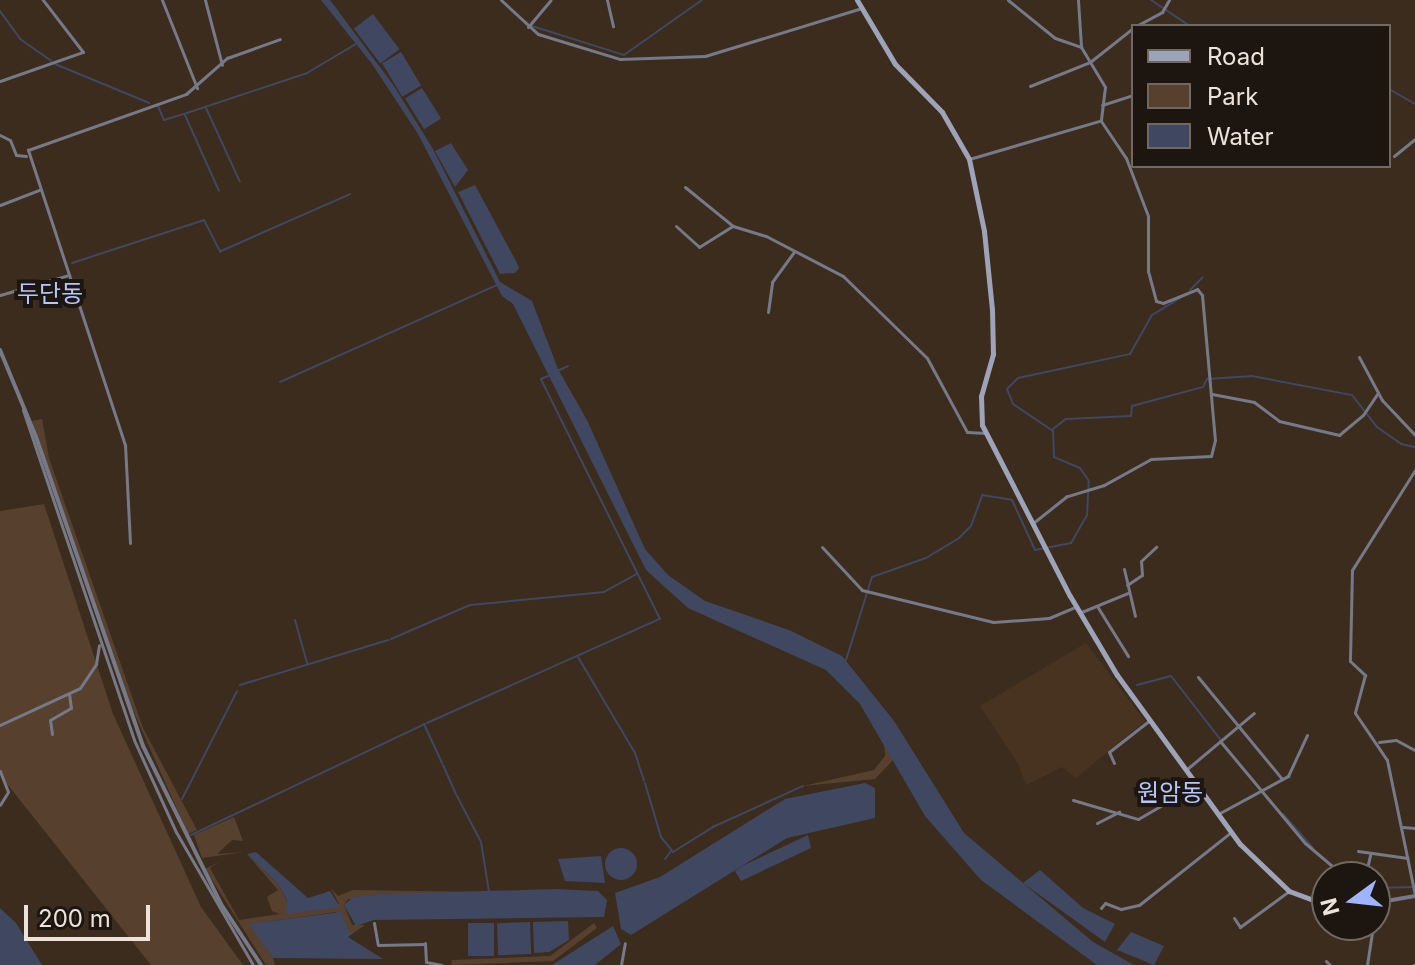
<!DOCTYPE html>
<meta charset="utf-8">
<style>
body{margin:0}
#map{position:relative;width:1415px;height:965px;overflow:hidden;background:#3b2c1e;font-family:Inter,"Noto Sans KR",sans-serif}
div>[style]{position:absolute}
.built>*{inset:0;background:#483321}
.green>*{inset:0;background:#57412e}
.water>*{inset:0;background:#404761;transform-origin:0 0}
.round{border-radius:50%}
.stream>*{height:2px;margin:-1px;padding:0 1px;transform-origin:1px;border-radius:1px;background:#404761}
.minor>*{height:3px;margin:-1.5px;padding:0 1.5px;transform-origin:1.5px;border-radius:1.5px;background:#767987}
.tertiary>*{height:4px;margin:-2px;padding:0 2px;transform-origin:2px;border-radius:2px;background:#767987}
.secondary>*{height:5px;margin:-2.5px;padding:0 2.5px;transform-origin:2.5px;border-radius:2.5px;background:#9da3b8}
span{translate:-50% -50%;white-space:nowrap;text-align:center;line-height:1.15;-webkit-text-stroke:8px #1d1610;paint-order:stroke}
.quarter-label{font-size:24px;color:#b6c5fd}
.legend{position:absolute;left:1131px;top:24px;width:260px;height:144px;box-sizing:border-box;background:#1d1610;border:2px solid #706861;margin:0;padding:10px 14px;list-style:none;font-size:24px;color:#ede3da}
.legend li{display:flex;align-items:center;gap:16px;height:40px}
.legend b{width:40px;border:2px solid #706861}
.north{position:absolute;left:1311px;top:861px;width:80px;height:80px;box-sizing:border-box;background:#1d1610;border:2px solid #706861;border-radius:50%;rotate:255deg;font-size:22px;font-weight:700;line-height:32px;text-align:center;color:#ede3da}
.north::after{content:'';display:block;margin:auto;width:28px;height:36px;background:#a0b3fd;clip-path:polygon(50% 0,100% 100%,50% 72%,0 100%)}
.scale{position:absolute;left:24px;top:905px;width:126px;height:36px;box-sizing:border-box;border:4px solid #ede3da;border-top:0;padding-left:10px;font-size:24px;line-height:28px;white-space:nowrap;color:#ede3da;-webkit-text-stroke:6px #1d1610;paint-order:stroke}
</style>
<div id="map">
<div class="built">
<i style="clip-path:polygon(1086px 643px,1145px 721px,1076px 778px,1062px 767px,1026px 785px,1018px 764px,980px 706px)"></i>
</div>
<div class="green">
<i style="clip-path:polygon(42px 419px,49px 458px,143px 728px,197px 830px,188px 834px,129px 701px,32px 421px)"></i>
<i style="clip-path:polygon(44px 504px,113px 714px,201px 907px,243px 965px,151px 965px,0 775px,0 511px)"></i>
<i style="clip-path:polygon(884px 740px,894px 759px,875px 779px,803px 786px,874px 770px,885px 756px)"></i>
<i style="clip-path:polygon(234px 817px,243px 841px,232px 840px,217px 854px,245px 852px,202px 858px,194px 835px)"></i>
<i style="clip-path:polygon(247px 854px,278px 884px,287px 901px,339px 904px,331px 888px,338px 896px,353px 890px,487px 892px,348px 899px,344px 905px,352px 925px,365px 925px,355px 932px,349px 932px,336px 912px,250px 924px,273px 958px,275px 965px,266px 965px,205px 869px,219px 862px,210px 868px,239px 920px,280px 914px,272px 911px,267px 897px,278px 890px)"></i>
<i style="clip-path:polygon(594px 923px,597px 928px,553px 961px,451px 965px,452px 960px,550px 956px)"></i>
</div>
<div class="water">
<i style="clip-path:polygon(321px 0,330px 0,394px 86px,433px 149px,500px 282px,532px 301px,558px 369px,587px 420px,645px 549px,668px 575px,705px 601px,789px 630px,842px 656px,894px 721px,964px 833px,1093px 942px,1134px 965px,1097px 965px,981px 880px,925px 816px,860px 704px,826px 670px,688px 608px,646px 570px,513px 304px,502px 296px,418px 134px,372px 64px)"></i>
<i style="left:373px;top:14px;width:44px;height:24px;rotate:53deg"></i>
<i style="left:401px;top:52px;width:39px;height:22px;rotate:59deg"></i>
<i style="left:422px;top:88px;width:36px;height:20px;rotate:58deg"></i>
<i style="clip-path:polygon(451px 143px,468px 170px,455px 187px,435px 151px)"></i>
<i style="clip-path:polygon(475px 185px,516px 261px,519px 268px,515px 273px,500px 274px,458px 192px)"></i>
<i style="clip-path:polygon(865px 783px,875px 788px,875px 818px,787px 838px,631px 935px,621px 929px,615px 893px,660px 877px,785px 799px)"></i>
<i style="clip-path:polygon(808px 835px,811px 848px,741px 881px,735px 871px,742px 866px)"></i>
<i class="round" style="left:605px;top:848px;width:32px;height:32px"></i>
<i style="clip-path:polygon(256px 852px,308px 898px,330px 891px,340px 907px,286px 914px,287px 900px,278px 884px,247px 854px)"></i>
<i style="clip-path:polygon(601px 856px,605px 883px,565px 881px,558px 859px)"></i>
<i style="clip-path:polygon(1040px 870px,1083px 908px,1115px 924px,1105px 942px,1023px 883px)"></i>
<i style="clip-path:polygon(555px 889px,598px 891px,607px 900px,604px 917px,374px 920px,356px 926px,344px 905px,353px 897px,386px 894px)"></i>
<i style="clip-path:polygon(0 908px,16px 923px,42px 965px,0 965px)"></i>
<i style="clip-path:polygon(341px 912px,349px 932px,355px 932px,348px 937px,383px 959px,273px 958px,249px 924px)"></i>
<i style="clip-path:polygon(568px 921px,569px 940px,549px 952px,534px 953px,533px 922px)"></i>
<i style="left:530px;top:922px;width:32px;height:33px;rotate:88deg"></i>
<i style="left:468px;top:923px;width:26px;height:33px"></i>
<i style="clip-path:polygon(613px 926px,621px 944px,595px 965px,552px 965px)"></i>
<i style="clip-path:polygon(1131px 932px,1164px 946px,1154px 965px,1117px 950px)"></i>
</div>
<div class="stream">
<i style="left:1151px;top:0;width:47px;rotate:33.7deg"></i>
<i style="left:0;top:11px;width:34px;rotate:54deg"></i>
<i style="left:20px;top:39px;width:38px;rotate:35deg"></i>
<i style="left:532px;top:26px;width:96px;rotate:17.5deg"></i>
<i style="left:624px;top:55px;width:95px;rotate:-35.2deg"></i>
<i style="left:55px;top:64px;width:102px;rotate:22.5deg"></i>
<i style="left:1389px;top:89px;width:30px;rotate:30deg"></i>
<i style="left:158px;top:106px;width:15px;rotate:67deg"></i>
<i style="left:164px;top:120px;width:21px;rotate:-17deg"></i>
<i style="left:184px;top:114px;width:130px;rotate:-18.4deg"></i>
<i style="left:307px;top:73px;width:57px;rotate:-30.6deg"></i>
<i style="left:206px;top:108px;width:81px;rotate:65.3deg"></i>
<i style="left:185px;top:115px;width:83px;rotate:65.9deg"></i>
<i style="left:221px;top:251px;width:141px;rotate:-23.8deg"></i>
<i style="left:72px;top:263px;width:139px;rotate:-18deg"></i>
<i style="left:204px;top:220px;width:36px;rotate:63deg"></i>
<i style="left:1190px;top:290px;width:18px;rotate:-45deg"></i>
<i style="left:557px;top:371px;width:12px;rotate:-24deg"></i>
<i style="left:280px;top:382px;width:238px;rotate:-24.1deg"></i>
<i style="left:1053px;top:429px;width:16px;rotate:-38deg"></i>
<i style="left:1066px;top:419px;width:65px;rotate:-2.6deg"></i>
<i style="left:1131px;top:416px;width:10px;rotate:-84deg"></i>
<i style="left:1132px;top:406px;width:73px;rotate:-15deg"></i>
<i style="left:1203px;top:387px;width:9px;rotate:-63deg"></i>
<i style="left:1207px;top:379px;width:45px;rotate:-3.8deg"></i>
<i style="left:1252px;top:376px;width:102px;rotate:10.8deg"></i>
<i style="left:1352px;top:395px;width:41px;rotate:52deg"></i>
<i style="left:1377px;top:427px;width:29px;rotate:35deg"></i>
<i style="left:1401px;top:444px;width:14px;rotate:12deg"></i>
<i style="left:295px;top:620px;width:45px;rotate:74.4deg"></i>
<i style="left:391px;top:639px;width:86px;rotate:-23.3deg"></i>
<i style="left:470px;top:605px;width:135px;rotate:-5.5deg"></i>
<i style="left:604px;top:592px;width:37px;rotate:-29deg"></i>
<i style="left:578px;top:657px;width:112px;rotate:59.3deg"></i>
<i style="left:635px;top:753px;width:29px;rotate:72deg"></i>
<i style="left:846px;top:660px;width:87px;rotate:-72.6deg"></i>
<i style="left:872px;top:577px;width:57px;rotate:-19.4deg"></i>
<i style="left:926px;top:558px;width:39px;rotate:-31deg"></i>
<i style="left:959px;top:538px;width:17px;rotate:-45deg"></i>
<i style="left:971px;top:526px;width:33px;rotate:-70deg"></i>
<i style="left:982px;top:495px;width:30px;rotate:9deg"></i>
<i style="left:1012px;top:500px;width:55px;rotate:65.3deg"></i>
<i style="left:1035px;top:550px;width:37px;rotate:-11deg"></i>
<i style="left:1071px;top:543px;width:32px;rotate:-60deg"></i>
<i style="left:1087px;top:515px;width:34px;rotate:-87deg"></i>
<i style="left:1089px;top:481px;width:16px;rotate:-125deg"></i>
<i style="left:1080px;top:468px;width:28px;rotate:-157deg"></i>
<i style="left:1054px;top:457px;width:26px;rotate:-92deg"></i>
<i style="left:1053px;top:431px;width:48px;rotate:-146deg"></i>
<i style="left:1013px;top:404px;width:16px;rotate:-112deg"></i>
<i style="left:1007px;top:389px;width:16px;rotate:-45deg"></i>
<i style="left:1018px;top:378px;width:115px;rotate:-12.1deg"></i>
<i style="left:1130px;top:354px;width:45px;rotate:-60.6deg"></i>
<i style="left:1152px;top:315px;width:39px;rotate:-31deg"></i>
<i style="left:240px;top:685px;width:155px;rotate:-16.9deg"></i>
<i style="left:1137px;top:685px;width:35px;rotate:-15deg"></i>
<i style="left:1171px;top:676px;width:80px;rotate:52.1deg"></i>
<i style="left:427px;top:723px;width:255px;rotate:-24.1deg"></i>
<i style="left:660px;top:619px;width:268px;rotate:-116.4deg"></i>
<i style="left:541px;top:379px;width:8px;rotate:-23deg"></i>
<i style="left:424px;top:724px;width:43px;rotate:65.2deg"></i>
<i style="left:443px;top:765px;width:32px;rotate:66deg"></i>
<i style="left:645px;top:783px;width:56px;rotate:73.5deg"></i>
<i style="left:661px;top:837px;width:19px;rotate:51deg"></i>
<i style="left:673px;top:852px;width:47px;rotate:-32deg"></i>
<i style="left:713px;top:827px;width:99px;rotate:-24.5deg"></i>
<i style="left:457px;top:796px;width:52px;rotate:62.4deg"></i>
<i style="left:481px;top:842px;width:51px;rotate:80.9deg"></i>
<i style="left:182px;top:799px;width:121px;rotate:-63deg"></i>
<i style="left:1283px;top:814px;width:45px;rotate:48.6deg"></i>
<i style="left:191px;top:835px;width:259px;rotate:-25.4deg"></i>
<i style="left:665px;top:859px;width:10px;rotate:-53deg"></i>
<i style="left:1343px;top:873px;width:7px;rotate:34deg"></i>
<i style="left:1375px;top:888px;width:40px;rotate:-1.4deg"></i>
</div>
<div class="minor">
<i style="left:162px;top:0;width:95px;rotate:68.3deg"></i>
<i style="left:205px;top:0;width:67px;rotate:75.3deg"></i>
<i style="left:501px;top:0;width:50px;rotate:42.6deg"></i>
<i style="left:538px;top:34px;width:86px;rotate:17deg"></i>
<i style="left:620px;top:59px;width:85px;rotate:-2deg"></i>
<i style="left:705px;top:56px;width:164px;rotate:-17deg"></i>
<i style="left:607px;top:0;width:27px;rotate:77deg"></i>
<i style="left:1008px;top:0;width:60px;rotate:39deg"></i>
<i style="left:1055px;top:38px;width:28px;rotate:19deg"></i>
<i style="left:1081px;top:47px;width:47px;rotate:59deg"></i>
<i style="left:1105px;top:87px;width:34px;rotate:97deg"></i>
<i style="left:1101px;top:121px;width:45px;rotate:56deg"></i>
<i style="left:1126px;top:158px;width:62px;rotate:69.2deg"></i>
<i style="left:1148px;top:216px;width:55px;rotate:90deg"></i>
<i style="left:1148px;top:271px;width:31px;rotate:75deg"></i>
<i style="left:1156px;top:301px;width:7px;rotate:16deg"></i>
<i style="left:1163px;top:303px;width:37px;rotate:-22deg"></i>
<i style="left:1197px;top:289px;width:8px;rotate:50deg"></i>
<i style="left:1202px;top:295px;width:146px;rotate:84.9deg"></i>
<i style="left:1215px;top:440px;width:16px;rotate:104deg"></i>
<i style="left:1211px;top:456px;width:60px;rotate:177.1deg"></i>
<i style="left:1151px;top:459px;width:54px;rotate:151deg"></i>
<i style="left:1104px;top:485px;width:39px;rotate:163deg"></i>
<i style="left:1067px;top:496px;width:43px;rotate:141.5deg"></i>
<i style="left:1078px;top:0;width:47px;rotate:86.3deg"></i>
<i style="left:1136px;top:26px;width:30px;rotate:-28deg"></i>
<i style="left:1162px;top:12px;width:14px;rotate:-60deg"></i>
<i style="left:528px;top:27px;width:35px;rotate:-50deg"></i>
<i style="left:0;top:81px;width:88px;rotate:-19.3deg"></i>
<i style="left:83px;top:52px;width:66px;rotate:-127.6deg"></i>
<i style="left:1030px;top:86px;width:65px;rotate:-21.8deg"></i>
<i style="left:1090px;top:62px;width:55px;rotate:-38.3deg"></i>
<i style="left:1102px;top:105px;width:33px;rotate:-18deg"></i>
<i style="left:0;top:135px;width:11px;rotate:27deg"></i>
<i style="left:10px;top:140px;width:16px;rotate:68deg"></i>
<i style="left:16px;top:155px;width:10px;rotate:6deg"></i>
<i style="left:1394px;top:156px;width:27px;rotate:-39deg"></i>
<i style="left:969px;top:159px;width:135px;rotate:-16.3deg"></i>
<i style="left:685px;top:187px;width:62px;rotate:39.1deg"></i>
<i style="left:733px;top:226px;width:34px;rotate:17deg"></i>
<i style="left:766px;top:236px;width:87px;rotate:27.5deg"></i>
<i style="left:843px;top:276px;width:117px;rotate:44.3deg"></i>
<i style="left:927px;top:358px;width:84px;rotate:61.6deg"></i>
<i style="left:967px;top:432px;width:19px;rotate:3deg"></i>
<i style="left:0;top:205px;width:42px;rotate:-21deg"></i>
<i style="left:676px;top:226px;width:31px;rotate:42deg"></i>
<i style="left:699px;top:247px;width:40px;rotate:-32deg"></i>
<i style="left:0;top:295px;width:72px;rotate:-16.2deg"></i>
<i style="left:768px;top:312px;width:30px;rotate:-82deg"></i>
<i style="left:772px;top:282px;width:37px;rotate:-54deg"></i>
<i style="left:1359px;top:357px;width:49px;rotate:61.9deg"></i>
<i style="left:1382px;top:400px;width:48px;rotate:46.7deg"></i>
<i style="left:1212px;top:394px;width:43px;rotate:10.8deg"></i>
<i style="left:1254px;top:402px;width:31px;rotate:37deg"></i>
<i style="left:1279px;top:421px;width:62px;rotate:13.1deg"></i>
<i style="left:1339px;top:435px;width:31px;rotate:-40deg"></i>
<i style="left:1363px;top:415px;width:27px;rotate:-56deg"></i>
<i style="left:23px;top:410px;width:348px;rotate:71.4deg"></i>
<i style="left:134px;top:740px;width:101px;rotate:65.5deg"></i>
<i style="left:176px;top:832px;width:154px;rotate:59.9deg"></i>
<i style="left:1415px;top:470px;width:118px;rotate:122.2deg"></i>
<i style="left:1352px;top:570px;width:91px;rotate:91.3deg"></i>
<i style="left:1350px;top:661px;width:21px;rotate:43deg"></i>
<i style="left:1365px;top:675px;width:39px;rotate:105deg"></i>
<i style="left:1355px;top:713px;width:57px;rotate:55.8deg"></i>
<i style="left:1387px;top:760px;width:138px;rotate:78.3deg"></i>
<i style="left:130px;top:543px;width:98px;rotate:-92.9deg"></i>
<i style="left:125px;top:445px;width:311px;rotate:-108.2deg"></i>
<i style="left:28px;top:150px;width:168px;rotate:-19.5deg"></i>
<i style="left:186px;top:94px;width:55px;rotate:-41.3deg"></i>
<i style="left:227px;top:58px;width:56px;rotate:-19.7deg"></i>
<i style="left:822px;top:547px;width:59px;rotate:47.1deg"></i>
<i style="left:862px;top:590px;width:135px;rotate:13.7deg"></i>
<i style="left:993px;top:622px;width:56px;rotate:-4.1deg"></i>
<i style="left:1049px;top:618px;width:28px;rotate:-23deg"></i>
<i style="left:1124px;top:569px;width:48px;rotate:76.8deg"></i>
<i style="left:1127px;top:585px;width:18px;rotate:-34deg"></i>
<i style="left:1142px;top:575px;width:14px;rotate:-94deg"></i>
<i style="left:1141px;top:561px;width:21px;rotate:-43deg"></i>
<i style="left:1097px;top:606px;width:59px;rotate:58.2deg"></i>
<i style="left:1079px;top:613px;width:53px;rotate:-22.2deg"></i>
<i style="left:1198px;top:677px;width:132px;rotate:50.5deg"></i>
<i style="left:0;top:725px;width:88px;rotate:-24.8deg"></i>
<i style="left:80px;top:688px;width:29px;rotate:-56deg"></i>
<i style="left:96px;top:664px;width:19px;rotate:-81deg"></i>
<i style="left:52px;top:734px;width:14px;rotate:-98deg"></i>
<i style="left:50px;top:720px;width:24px;rotate:-30deg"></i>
<i style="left:71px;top:708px;width:14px;rotate:-98deg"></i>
<i style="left:1220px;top:741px;width:133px;rotate:50.2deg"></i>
<i style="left:1305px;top:843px;width:52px;rotate:40.4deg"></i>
<i style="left:1379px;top:742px;width:17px;rotate:-7deg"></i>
<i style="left:1396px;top:740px;width:21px;rotate:28deg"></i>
<i style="left:1114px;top:763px;width:12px;rotate:-114deg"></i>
<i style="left:1109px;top:752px;width:52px;rotate:-38deg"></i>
<i style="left:1187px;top:769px;width:87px;rotate:-39.9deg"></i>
<i style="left:0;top:771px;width:22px;rotate:69deg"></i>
<i style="left:8px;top:792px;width:15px;rotate:122deg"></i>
<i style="left:1073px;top:800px;width:68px;rotate:16.3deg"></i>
<i style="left:1138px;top:819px;width:68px;rotate:-30deg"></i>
<i style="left:1218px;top:814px;width:80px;rotate:-28.5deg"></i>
<i style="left:1288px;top:776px;width:45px;rotate:-65.1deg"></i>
<i style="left:1097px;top:823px;width:25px;rotate:-27deg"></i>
<i style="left:1403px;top:827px;width:12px;rotate:5deg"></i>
<i style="left:1358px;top:851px;width:50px;rotate:8deg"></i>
<i style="left:1365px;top:877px;width:23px;rotate:-77deg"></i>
<i style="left:1101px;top:908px;width:6px;rotate:-51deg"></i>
<i style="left:1105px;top:903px;width:17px;rotate:21deg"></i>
<i style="left:1121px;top:909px;width:18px;rotate:-13deg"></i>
<i style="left:1139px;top:905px;width:117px;rotate:-38.4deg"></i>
<i style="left:1234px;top:918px;width:11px;rotate:56deg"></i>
<i style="left:1240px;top:927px;width:61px;rotate:-36.3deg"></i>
<i style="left:374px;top:923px;width:22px;rotate:80deg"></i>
<i style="left:378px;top:945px;width:47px;rotate:-1.2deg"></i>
<i style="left:425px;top:943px;width:19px;rotate:87deg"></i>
<i style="left:426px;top:962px;width:16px;rotate:11deg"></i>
<i style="left:1326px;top:961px;width:6px;rotate:45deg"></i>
<i style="left:621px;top:965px;width:22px;rotate:-80deg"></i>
<i style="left:1367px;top:965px;width:53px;rotate:-81.3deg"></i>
<i style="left:1414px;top:965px;width:1px"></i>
</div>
<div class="tertiary">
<i style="left:0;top:350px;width:94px;rotate:67.5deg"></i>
<i style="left:36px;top:437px;width:327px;rotate:70.9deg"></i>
<i style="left:143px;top:746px;width:176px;rotate:63.7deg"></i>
<i style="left:221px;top:904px;width:73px;rotate:56.7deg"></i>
<i style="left:1375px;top:903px;width:41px;rotate:-9.9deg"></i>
</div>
<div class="secondary">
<i style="left:857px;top:0;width:74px;rotate:59.3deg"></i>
<i style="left:895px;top:64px;width:67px;rotate:45.6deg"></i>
<i style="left:942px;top:112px;width:54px;rotate:60.1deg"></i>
<i style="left:969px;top:159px;width:74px;rotate:78.2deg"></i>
<i style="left:984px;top:231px;width:79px;rotate:84.2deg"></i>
<i style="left:992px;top:310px;width:44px;rotate:88.7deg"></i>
<i style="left:993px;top:354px;width:44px;rotate:105.9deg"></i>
<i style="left:981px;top:396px;width:29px;rotate:88deg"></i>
<i style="left:982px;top:425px;width:192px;rotate:62.8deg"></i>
<i style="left:1070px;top:596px;width:92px;rotate:59.3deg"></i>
<i style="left:1117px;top:675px;width:209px;rotate:54deg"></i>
<i style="left:1240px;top:844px;width:68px;rotate:43.8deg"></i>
<i style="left:1289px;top:891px;width:40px;rotate:20.2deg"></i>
</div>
<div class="quarter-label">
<span style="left:50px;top:294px">두단동</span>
<span style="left:1170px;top:793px">원암동</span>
</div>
<ul class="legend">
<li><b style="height:10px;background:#9da3b8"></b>Road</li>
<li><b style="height:22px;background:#57412e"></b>Park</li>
<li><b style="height:22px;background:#404761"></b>Water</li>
</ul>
<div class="north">N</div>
<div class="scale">200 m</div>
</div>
